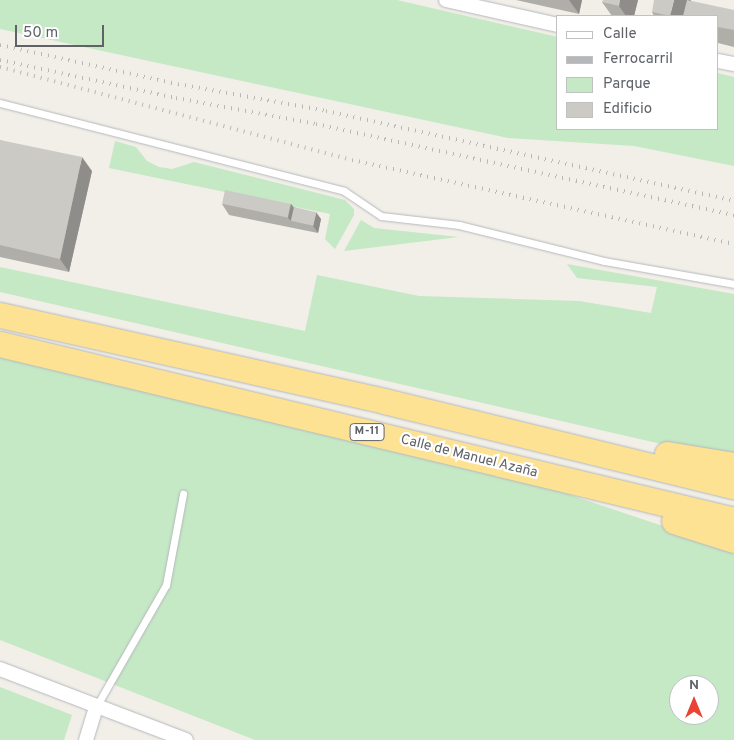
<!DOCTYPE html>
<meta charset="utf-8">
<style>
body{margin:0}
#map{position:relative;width:734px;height:740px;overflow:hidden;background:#f1efe8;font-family:Overpass,sans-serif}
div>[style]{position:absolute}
.green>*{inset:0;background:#c5e8c5}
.roads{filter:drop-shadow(0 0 1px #b5b8bc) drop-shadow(0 0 1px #b5b8bc)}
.service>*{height:7px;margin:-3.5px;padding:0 3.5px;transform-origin:3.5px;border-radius:3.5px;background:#fff}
.minor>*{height:14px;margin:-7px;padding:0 7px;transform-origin:7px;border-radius:7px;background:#fff}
.motorway>*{height:25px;margin:-12.5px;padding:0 12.5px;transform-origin:12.5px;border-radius:12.5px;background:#fde293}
.rail>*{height:4px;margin-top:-2px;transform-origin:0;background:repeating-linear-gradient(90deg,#b6b7b8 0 1px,transparent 0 7px)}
.wall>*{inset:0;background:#afaea9}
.shaded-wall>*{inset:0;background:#8f8d8a}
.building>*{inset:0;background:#cccac5;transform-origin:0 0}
span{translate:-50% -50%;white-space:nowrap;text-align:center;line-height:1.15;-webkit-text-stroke:4.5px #fff;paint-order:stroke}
.shield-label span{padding:1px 4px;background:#fff;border:1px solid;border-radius:4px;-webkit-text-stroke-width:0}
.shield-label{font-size:12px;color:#5f6368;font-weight:700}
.street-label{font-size:14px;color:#5f6368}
.legend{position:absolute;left:556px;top:15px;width:162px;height:115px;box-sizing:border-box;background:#fff;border:1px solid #bfc1c3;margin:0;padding:6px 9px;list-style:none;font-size:15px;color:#5f6368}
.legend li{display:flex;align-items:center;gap:10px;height:25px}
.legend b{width:25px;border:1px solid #bfc1c3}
.north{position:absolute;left:669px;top:675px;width:50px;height:50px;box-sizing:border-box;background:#fff;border:1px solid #bfc1c3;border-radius:50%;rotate:0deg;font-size:14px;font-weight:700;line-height:20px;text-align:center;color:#5f6368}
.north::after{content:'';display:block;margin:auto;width:18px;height:22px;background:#ea4335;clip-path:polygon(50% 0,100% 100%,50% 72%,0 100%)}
.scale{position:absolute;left:15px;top:25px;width:89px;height:22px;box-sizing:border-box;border:2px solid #5f6368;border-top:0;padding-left:6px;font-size:15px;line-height:18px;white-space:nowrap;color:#5f6368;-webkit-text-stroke:4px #fff;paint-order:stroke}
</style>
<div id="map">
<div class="green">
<i style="clip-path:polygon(0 0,397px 0,558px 37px,558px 129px,718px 129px,718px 73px,734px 77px,734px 166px,634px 146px,508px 138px,0 29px)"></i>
<i style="clip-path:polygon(115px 141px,136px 147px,147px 161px,159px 167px,172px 169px,194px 162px,345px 200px,354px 209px,354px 215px,335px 249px,325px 239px,330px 214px,109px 168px)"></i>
<i style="clip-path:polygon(361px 220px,374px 228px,459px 237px,344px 251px)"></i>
<i style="clip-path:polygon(567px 264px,734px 294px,734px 458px,683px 449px,0 292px,0 267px,305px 331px,317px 275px,419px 296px,579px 301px,651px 313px,657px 287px,577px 278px)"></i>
<i style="clip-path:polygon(evenodd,0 357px,532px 482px,734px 550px,734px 740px,255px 740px,0 640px,0 357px,679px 685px,709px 685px,709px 715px,679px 715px,679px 685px)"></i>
<i style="clip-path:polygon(0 687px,72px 715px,64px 740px,0 740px)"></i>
</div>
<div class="roads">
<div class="service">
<i style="left:0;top:103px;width:355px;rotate:14.3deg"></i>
<i style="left:344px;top:191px;width:45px;rotate:34deg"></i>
<i style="left:381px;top:216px;width:79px;rotate:6.6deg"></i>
<i style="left:459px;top:225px;width:149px;rotate:13.9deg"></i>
<i style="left:604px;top:261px;width:132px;rotate:10deg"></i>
<i style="left:96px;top:707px;width:141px;rotate:-60.2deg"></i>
<i style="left:166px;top:585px;width:93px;rotate:-79.4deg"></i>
</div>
<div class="minor">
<i style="left:446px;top:0;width:115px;rotate:12.6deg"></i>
<i style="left:718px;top:61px;width:16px;rotate:11deg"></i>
<i style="left:0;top:669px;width:199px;rotate:20.9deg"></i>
<i style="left:86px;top:740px;width:34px;rotate:-73deg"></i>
</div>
<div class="motorway">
<i style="left:0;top:315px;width:394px;rotate:12.6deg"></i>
<i style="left:384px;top:401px;width:360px;rotate:13.7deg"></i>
<i style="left:0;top:344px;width:755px;rotate:13.48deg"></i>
<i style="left:667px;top:454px;width:68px;rotate:9.3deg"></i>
<i style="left:674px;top:521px;width:63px;rotate:17.6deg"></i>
</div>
</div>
<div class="rail">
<i style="left:0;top:45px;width:182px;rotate:12.4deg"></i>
<i style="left:178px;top:84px;width:150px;rotate:10.3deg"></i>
<i style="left:326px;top:111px;width:418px;rotate:12.4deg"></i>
<i style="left:0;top:60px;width:180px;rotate:12.2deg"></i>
<i style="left:176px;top:98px;width:142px;rotate:10.5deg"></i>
<i style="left:316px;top:124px;width:428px;rotate:12.3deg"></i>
<i style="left:0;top:67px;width:364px;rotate:14.8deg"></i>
<i style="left:352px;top:160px;width:391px;rotate:12.4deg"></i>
</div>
<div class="wall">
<i style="clip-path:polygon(516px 0,582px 0,579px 14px)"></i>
<i style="clip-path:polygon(638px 0,634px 16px,612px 16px,602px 2px)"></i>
<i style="clip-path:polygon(734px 10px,734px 47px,718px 43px,718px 16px,654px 16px,652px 12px)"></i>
<i style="clip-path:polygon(0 140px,92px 171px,69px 272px,0 257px)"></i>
<i style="clip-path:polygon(222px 204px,291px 204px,294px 207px,321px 219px,318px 233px,229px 215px)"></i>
</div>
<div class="shaded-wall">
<i style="clip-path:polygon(569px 0,582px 0,579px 14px)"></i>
<i style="clip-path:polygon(620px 0,638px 0,634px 16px,626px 16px,619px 6px)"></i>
<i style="clip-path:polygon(674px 0,691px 0,688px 16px,670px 16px)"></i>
<i style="clip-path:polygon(82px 157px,92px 171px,69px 272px,60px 259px)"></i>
<i style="clip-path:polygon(291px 204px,298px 214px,291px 221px,288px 218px)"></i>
<i style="clip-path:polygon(316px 212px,321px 219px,318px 233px,313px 226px)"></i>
</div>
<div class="building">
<i style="clip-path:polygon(603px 0,620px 0,619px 6px,602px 2px)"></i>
<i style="clip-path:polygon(654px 0,674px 0,670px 16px,652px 12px)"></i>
<i style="clip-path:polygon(687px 0,734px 10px,734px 30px,718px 27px,718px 16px,683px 16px)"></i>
<i style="clip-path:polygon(0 140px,82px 157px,60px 259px,0 245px)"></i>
<i style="left:225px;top:190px;width:67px;height:14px;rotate:12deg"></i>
<i style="left:294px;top:207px;width:23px;height:14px;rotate:13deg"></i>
</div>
<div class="shield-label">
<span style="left:367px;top:432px">M-11</span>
</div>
<div class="street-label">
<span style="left:469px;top:457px;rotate:14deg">Calle de Manuel Azaña</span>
</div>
<ul class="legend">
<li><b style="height:6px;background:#fff"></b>Calle</li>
<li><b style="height:6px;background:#b6b7b8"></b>Ferrocarril</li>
<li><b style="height:14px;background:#c5e8c5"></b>Parque</li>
<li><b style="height:14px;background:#cccac5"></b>Edificio</li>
</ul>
<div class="north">N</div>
<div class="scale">50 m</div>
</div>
